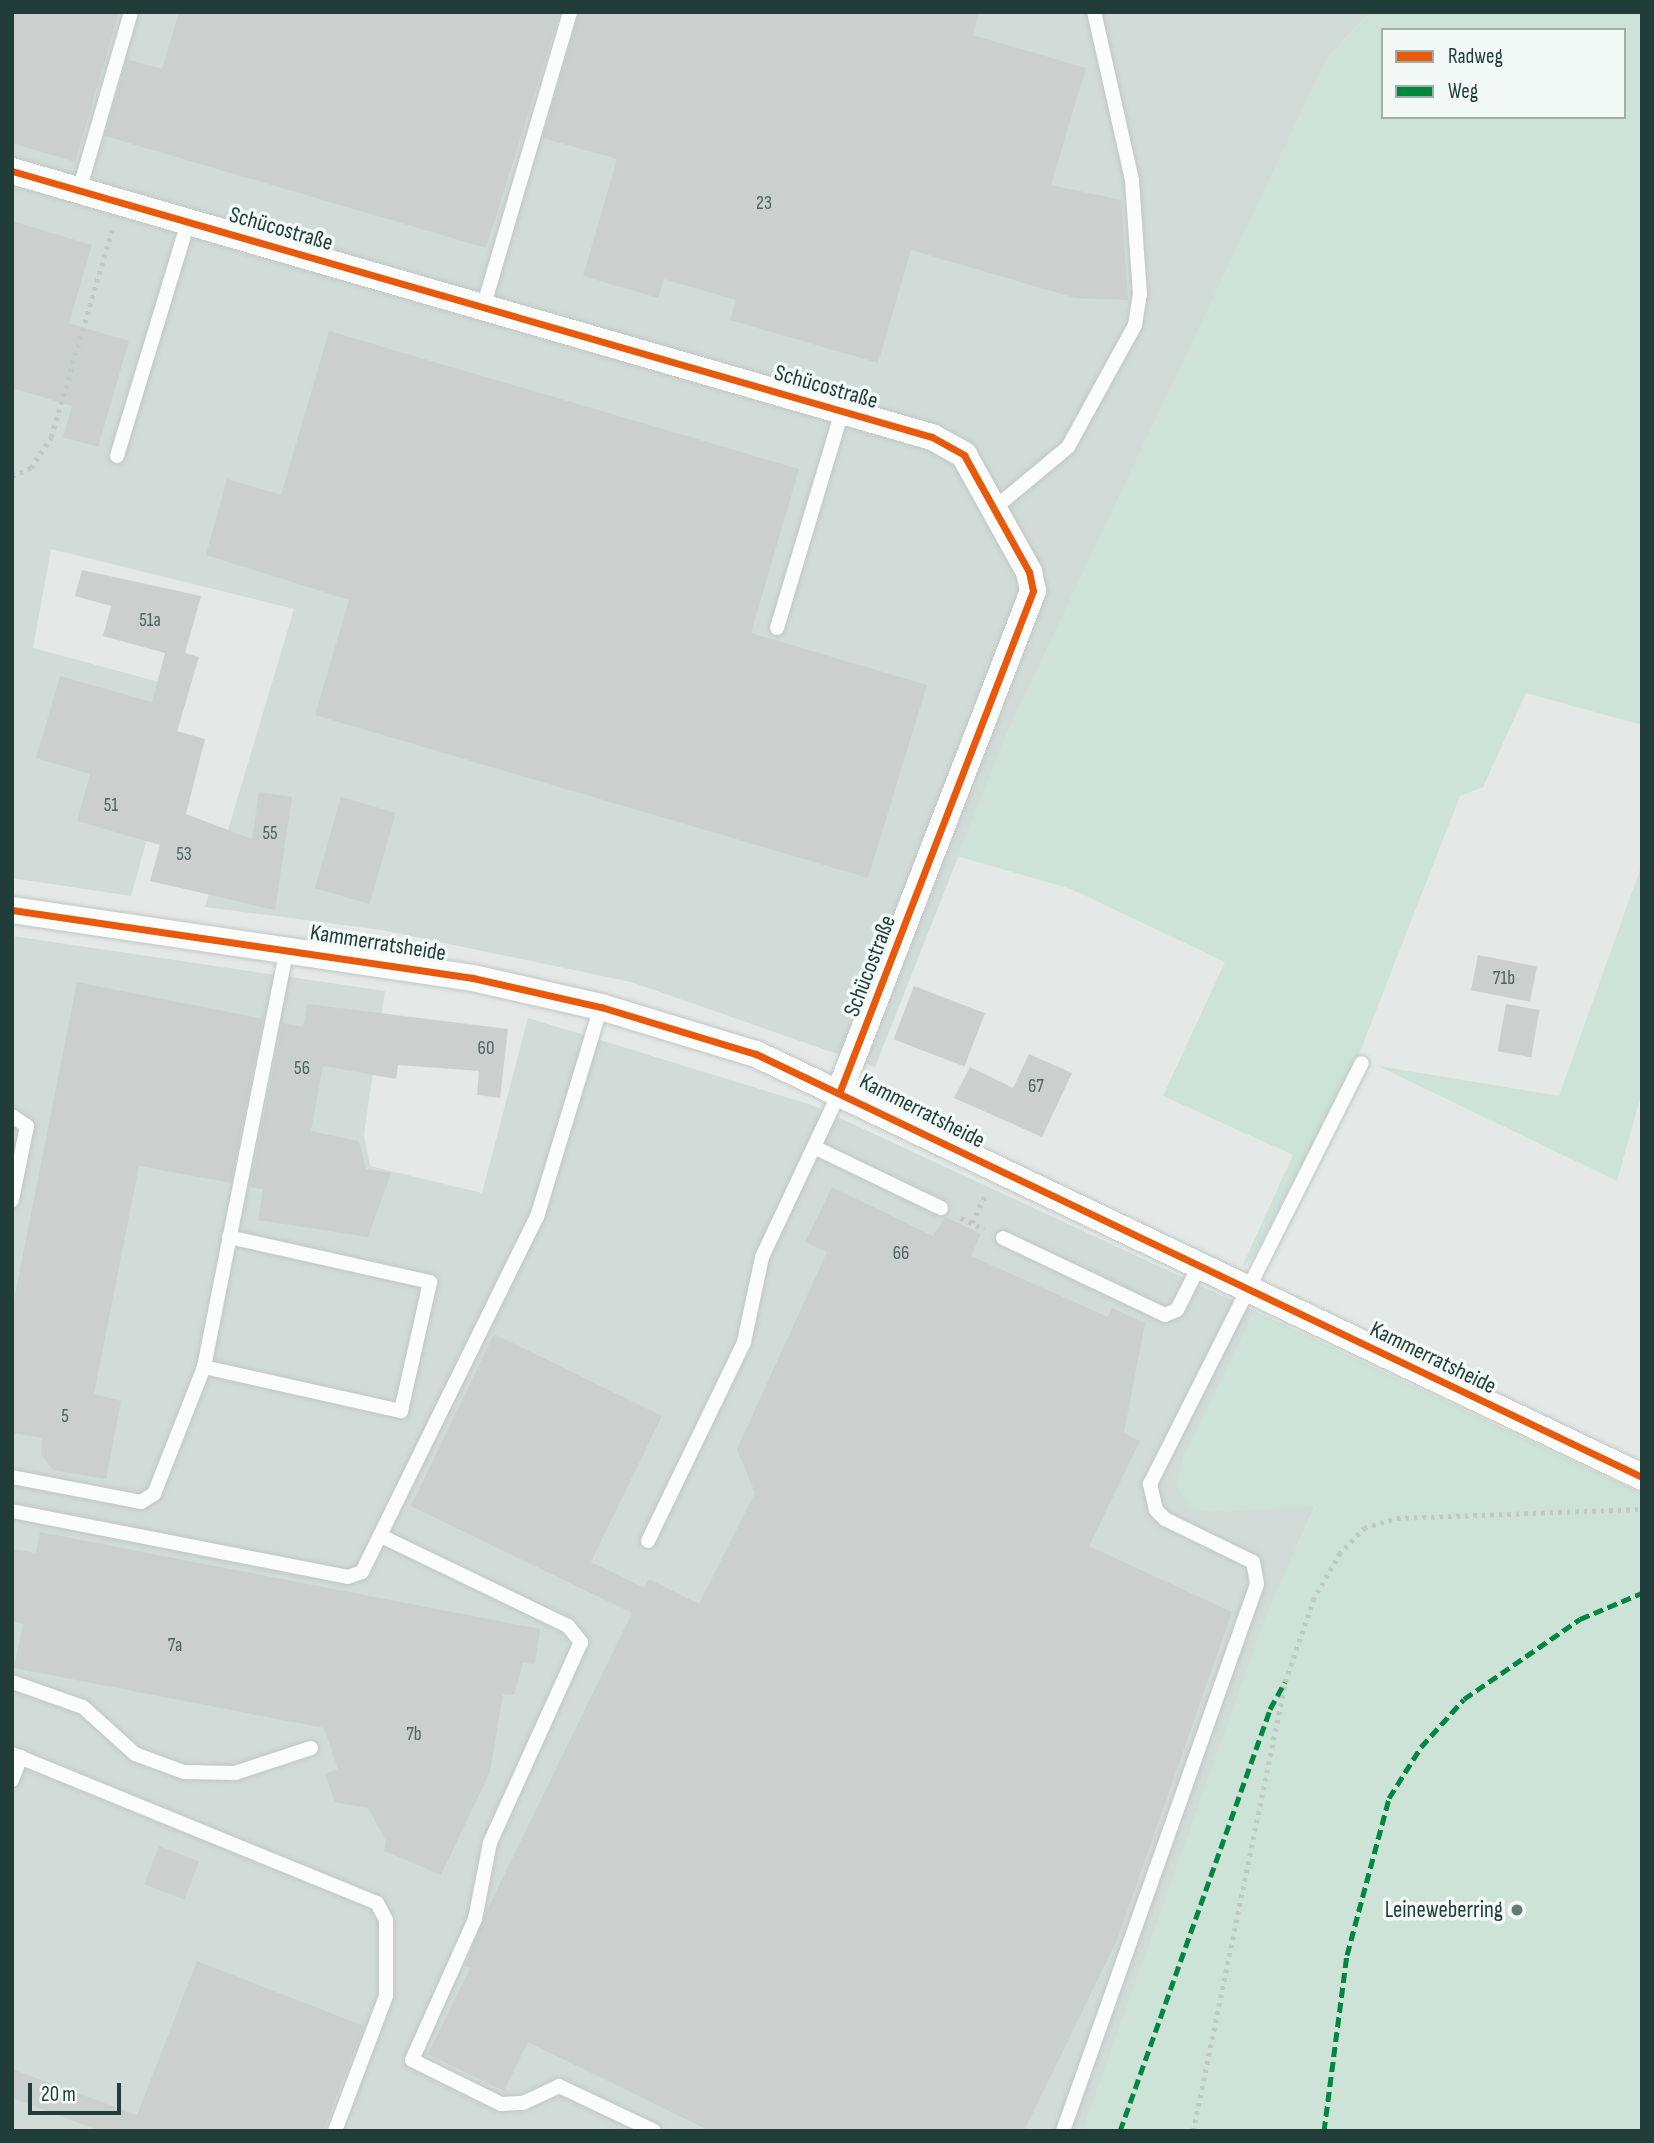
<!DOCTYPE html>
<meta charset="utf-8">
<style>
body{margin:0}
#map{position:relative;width:1654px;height:2143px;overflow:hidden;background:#e4e9e8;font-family:"Sofia Sans Condensed",sans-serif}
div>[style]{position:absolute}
.built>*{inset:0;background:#d1dbd8}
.green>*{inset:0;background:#cde3d7}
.building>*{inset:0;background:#cbd0cf;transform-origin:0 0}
.path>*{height:4.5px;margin-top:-2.25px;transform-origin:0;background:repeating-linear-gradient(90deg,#c1c9c8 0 3.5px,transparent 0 8.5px)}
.roads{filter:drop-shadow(0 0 2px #c1c6c5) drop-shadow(0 0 2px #c1c6c5)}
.service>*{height:14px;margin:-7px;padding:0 7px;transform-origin:7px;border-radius:7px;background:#fbfcfc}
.minor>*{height:26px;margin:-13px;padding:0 13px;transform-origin:13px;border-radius:13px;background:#fbfcfc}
.quiet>*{height:5px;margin-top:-2.5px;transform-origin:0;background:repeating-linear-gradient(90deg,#00873e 0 10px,transparent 0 15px)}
.cycleway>*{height:7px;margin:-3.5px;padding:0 3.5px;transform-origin:3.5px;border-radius:3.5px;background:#e8590c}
.dots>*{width:19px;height:19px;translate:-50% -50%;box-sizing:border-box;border:4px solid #f2f9f6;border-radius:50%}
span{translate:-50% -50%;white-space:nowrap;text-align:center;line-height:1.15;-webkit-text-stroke:7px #f2f9f6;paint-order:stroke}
.number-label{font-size:19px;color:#4c6260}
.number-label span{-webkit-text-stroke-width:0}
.street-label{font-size:23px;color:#213d3a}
.poi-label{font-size:23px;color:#213d3a}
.right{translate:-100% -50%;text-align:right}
.frame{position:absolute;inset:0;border:14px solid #213d3a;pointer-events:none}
.legend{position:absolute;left:1381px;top:28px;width:245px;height:91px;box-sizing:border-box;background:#f2f9f6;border:2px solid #9eaeab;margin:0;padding:9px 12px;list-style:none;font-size:21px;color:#213d3a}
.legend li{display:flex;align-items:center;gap:14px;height:35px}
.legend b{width:35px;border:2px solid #9eaeab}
.scale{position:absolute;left:28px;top:2083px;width:93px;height:32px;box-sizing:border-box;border:4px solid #213d3a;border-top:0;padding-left:9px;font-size:21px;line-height:24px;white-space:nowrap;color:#213d3a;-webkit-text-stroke:5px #f2f9f6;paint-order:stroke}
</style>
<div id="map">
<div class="built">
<i style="clip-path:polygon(12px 12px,1370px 12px,1328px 57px,1006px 736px,875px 1067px,631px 982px,382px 930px,205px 907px,294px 609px,51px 549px,33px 648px,189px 690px,131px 896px,12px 878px)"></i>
<i style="clip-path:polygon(12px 936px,385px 991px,364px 1134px,370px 1166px,482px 1193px,528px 1018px,812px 1105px,1255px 1311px,1182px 1461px,1206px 1511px,1315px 1506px,1266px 1617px,1083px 2131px,12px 2131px)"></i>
</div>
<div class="green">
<i style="clip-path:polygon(evenodd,1370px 12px,1642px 12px,1642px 725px,1526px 693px,1483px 787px,1460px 796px,1356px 1062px,1255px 1254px,1241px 1269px,1293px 1155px,1163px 1096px,1225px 962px,1071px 889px,957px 856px,1006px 736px,1328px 57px,1370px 12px,1383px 30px,1624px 30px,1624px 117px,1383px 117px,1383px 30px)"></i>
<i style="clip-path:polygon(1642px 864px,1642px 1092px,1617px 1181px,1378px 1066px,1559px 1096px)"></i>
<i style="clip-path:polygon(1255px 1311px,1642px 1494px,1642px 2131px,1083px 2131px,1266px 1616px,1315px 1507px,1206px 1511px,1192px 1508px,1176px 1487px,1182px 1461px)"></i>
</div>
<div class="building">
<i style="clip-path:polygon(12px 12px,119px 12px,75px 162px,12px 143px)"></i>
<i style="clip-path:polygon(179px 12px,560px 12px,486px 248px,105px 136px,127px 59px,162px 69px)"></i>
<i style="clip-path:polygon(579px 12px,979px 12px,973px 35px,1086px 68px,1051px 185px,1121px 200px,1128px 300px,1075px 298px,911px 250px,878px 363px,730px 320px,736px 300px,664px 279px,658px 298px,583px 276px,617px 159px,543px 138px)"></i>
<i style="clip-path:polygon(12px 221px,92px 245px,69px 323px,129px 341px,98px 447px,63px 437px,72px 406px,12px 388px)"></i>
<i style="clip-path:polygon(329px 331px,799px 469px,751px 633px,927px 685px,868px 878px,315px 715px,349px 600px,206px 555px,227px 479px,281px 495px)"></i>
<i style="clip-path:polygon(82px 570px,201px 596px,185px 653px,199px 657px,177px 731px,205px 739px,186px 814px,252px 839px,259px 792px,292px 797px,275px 910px,150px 881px,160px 845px,77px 821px,90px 774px,36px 758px,60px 676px,152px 702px,165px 653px,103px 636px,111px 606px,75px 596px)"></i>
<i style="left:341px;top:797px;width:57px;height:95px;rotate:16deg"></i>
<i style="left:1478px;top:955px;width:60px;height:36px;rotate:11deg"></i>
<i style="clip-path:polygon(77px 982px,263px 1019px,231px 1183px,139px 1166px,94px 1394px,121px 1401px,106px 1479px,53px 1470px,41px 1455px,42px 1438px,12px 1433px,12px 1310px)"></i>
<i style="left:914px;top:986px;width:76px;height:57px;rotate:21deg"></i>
<i style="clip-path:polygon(307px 1004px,508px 1029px,500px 1098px,477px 1095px,479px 1071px,398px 1065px,396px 1079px,323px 1066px,311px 1131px,359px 1141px,366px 1169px,391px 1173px,368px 1237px,258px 1220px,263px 1189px,250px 1187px,282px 1023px,303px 1027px)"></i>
<i style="left:1506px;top:1004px;width:34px;height:48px;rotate:10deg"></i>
<i style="clip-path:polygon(1029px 1054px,1072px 1073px,1042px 1137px,954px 1098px,970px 1067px,1013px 1088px)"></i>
<i style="clip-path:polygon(832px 1187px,933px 1236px,945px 1217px,981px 1234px,971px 1256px,1108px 1317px,1112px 1308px,1145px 1323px,1124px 1433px,1140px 1441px,1089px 1546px,1232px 1612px,1117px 1940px,1024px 2131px,710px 2131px,528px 2042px,504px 2091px,428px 2054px,470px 1968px,465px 1966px,486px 1912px,632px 1613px,411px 1506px,494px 1334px,662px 1416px,591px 1562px,644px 1588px,649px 1579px,699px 1604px,755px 1493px,737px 1449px,827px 1252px,805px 1242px)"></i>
<i style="clip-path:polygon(40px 1532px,540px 1629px,535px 1664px,523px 1663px,514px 1695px,503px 1694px,490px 1772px,441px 1875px,384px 1851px,386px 1841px,368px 1808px,335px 1802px,325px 1774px,338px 1769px,324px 1728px,14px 1668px,23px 1624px,12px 1622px,12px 1549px,36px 1553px)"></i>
<i style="left:159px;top:1846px;width:43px;height:41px;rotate:21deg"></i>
<i style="clip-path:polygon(197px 1961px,364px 2026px,323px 2131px,101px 2131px,12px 2098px,12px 2069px,137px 2115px)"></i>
</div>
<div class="path">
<i style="left:12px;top:476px;width:21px;rotate:-23deg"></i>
<i style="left:31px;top:468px;width:37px;rotate:-57deg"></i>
<i style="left:51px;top:437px;width:216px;rotate:-73.6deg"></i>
<i style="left:961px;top:1218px;width:26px;rotate:25deg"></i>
<i style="left:972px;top:1223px;width:31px;rotate:-65deg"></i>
<i style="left:1193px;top:2131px;width:458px;rotate:-78.4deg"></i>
<i style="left:1285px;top:1682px;width:87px;rotate:-71.1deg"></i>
<i style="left:1313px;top:1600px;width:53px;rotate:-60.5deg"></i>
<i style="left:1339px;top:1554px;width:36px;rotate:-46deg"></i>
<i style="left:1364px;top:1528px;width:34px;rotate:-17deg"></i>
<i style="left:1397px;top:1518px;width:245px;rotate:-2.1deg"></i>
</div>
<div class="roads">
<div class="service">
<i style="left:79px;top:191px;width:186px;rotate:-73.8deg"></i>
<i style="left:483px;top:308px;width:309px;rotate:-73.6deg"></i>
<i style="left:117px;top:456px;width:245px;rotate:-73.1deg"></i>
<i style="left:996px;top:507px;width:94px;rotate:-39.8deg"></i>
<i style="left:1068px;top:447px;width:139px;rotate:-61.2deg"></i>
<i style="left:1135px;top:325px;width:30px;rotate:-81deg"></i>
<i style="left:1140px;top:295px;width:115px;rotate:-94deg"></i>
<i style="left:1132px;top:180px;width:172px;rotate:-102.7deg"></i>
<i style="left:777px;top:628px;width:227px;rotate:-73.3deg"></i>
<i style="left:12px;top:1116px;width:18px;rotate:34deg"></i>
<i style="left:27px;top:1126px;width:76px;rotate:101.5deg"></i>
<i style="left:814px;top:1147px;width:141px;rotate:25.7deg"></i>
<i style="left:1003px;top:1238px;width:179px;rotate:25.4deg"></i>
<i style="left:1165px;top:1315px;width:13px;rotate:-23deg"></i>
<i style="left:1177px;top:1310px;width:49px;rotate:-63.4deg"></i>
<i style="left:204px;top:1367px;width:202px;rotate:12.6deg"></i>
<i style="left:401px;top:1411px;width:132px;rotate:-77.3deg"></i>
<i style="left:430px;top:1282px;width:206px;rotate:-167.4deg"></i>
<i style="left:12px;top:1477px;width:131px;rotate:11deg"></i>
<i style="left:141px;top:1502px;width:15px;rotate:-32deg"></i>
<i style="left:154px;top:1494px;width:136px;rotate:-68.5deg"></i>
<i style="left:204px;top:1367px;width:426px;rotate:-78.8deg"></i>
<i style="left:12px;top:1511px;width:342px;rotate:11.1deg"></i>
<i style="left:348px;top:1577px;width:15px;rotate:-20deg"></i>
<i style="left:362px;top:1572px;width:396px;rotate:-63.8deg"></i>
<i style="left:537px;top:1217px;width:220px;rotate:-73.1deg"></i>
<i style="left:381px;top:1536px;width:208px;rotate:25.7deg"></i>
<i style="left:568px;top:1626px;width:21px;rotate:51deg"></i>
<i style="left:581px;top:1642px;width:221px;rotate:114.4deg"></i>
<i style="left:490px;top:1843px;width:77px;rotate:101.2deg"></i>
<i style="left:475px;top:1919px;width:154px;rotate:114.1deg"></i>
<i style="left:412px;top:2060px;width:99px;rotate:26.3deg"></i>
<i style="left:501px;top:2104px;width:22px;rotate:-3deg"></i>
<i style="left:523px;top:2103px;width:40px;rotate:-25deg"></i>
<i style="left:559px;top:2086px;width:105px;rotate:25.3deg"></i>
<i style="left:648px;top:1541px;width:221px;rotate:-64.2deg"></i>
<i style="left:744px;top:1342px;width:87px;rotate:-78deg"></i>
<i style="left:762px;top:1257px;width:183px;rotate:-64.8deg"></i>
<i style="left:12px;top:1682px;width:75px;rotate:19.4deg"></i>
<i style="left:83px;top:1707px;width:70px;rotate:42.1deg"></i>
<i style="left:135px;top:1754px;width:52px;rotate:20.2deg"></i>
<i style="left:184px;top:1772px;width:51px;rotate:1.1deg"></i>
<i style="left:235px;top:1773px;width:80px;rotate:-18.2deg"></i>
<i style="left:12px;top:1754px;width:394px;rotate:22.2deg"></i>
<i style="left:377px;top:1903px;width:19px;rotate:62deg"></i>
<i style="left:386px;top:1920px;width:76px;rotate:90deg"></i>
<i style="left:386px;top:1996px;width:144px;rotate:110.7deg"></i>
<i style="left:12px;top:1780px;width:25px;rotate:-69deg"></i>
<i style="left:1063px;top:2131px;width:580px;rotate:-70.47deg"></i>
<i style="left:1257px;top:1584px;width:22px;rotate:-100deg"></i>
<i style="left:1253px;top:1562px;width:98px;rotate:-154deg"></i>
<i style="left:1165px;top:1519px;width:13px;rotate:-135deg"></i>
<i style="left:1156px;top:1510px;width:27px;rotate:-103deg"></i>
<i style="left:1150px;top:1484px;width:471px;rotate:-63.3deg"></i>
</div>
<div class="minor">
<i style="left:12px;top:171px;width:958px;rotate:16.13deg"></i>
<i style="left:932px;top:437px;width:37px;rotate:29deg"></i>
<i style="left:964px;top:455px;width:134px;rotate:60.9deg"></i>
<i style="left:1029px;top:572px;width:19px;rotate:78deg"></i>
<i style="left:1033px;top:591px;width:536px;rotate:111.11deg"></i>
<i style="left:12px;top:910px;width:466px;rotate:8.4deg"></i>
<i style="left:473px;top:978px;width:131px;rotate:12.8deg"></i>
<i style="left:601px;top:1007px;width:162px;rotate:16.9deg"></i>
<i style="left:756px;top:1054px;width:982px;rotate:25.52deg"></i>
</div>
</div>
<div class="quiet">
<i style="left:1120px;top:2131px;width:448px;rotate:-70.4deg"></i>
<i style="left:1270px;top:1709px;width:31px;rotate:-61deg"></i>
<i style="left:1324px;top:2131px;width:177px;rotate:-82.6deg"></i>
<i style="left:1347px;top:1955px;width:163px;rotate:-75deg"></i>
<i style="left:1389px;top:1798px;width:60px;rotate:-57.9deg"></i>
<i style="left:1421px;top:1747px;width:64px;rotate:-48.1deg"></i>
<i style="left:1464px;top:1699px;width:141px;rotate:-34.6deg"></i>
<i style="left:1580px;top:1619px;width:67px;rotate:-22.8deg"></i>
</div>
<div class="cycleway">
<i style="left:12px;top:171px;width:958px;rotate:16.13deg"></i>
<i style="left:932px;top:437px;width:37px;rotate:29deg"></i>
<i style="left:964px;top:455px;width:134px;rotate:60.9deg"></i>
<i style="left:1029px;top:572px;width:19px;rotate:78deg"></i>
<i style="left:1033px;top:591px;width:536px;rotate:111.11deg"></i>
<i style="left:12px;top:910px;width:466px;rotate:8.4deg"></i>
<i style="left:473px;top:978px;width:131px;rotate:12.8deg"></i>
<i style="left:601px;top:1007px;width:162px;rotate:16.9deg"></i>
<i style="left:756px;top:1054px;width:982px;rotate:25.52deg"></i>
</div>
<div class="dots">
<i style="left:1517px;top:1910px;background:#657977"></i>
</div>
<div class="number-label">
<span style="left:764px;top:204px">23</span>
<span style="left:150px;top:621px">51a</span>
<span style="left:111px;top:806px">51</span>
<span style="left:270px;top:834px">55</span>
<span style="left:184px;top:855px">53</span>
<span style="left:1504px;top:979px">71b</span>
<span style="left:486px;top:1049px">60</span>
<span style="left:302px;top:1069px">56</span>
<span style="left:1036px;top:1087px">67</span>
<span style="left:901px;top:1254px">66</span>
<span style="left:65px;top:1417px">5</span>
<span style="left:175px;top:1646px">7a</span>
<span style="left:414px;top:1735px">7b</span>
</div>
<div class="street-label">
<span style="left:281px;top:229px;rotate:16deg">Schücostraße</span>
<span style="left:826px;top:387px;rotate:16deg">Schücostraße</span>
<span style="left:378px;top:943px;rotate:9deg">Kammerratsheide</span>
<span style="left:870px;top:966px;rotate:-69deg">Schücostraße</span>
<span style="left:922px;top:1111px;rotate:27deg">Kammerratsheide</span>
<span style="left:1433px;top:1358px;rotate:26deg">Kammerratsheide</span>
</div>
<div class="poi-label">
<span class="right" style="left:1503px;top:1910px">Leineweberring</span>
</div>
<div class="frame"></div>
<ul class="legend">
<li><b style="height:9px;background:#e8590c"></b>Radweg</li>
<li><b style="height:9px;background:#00873e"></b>Weg</li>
</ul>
<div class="scale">20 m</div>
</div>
